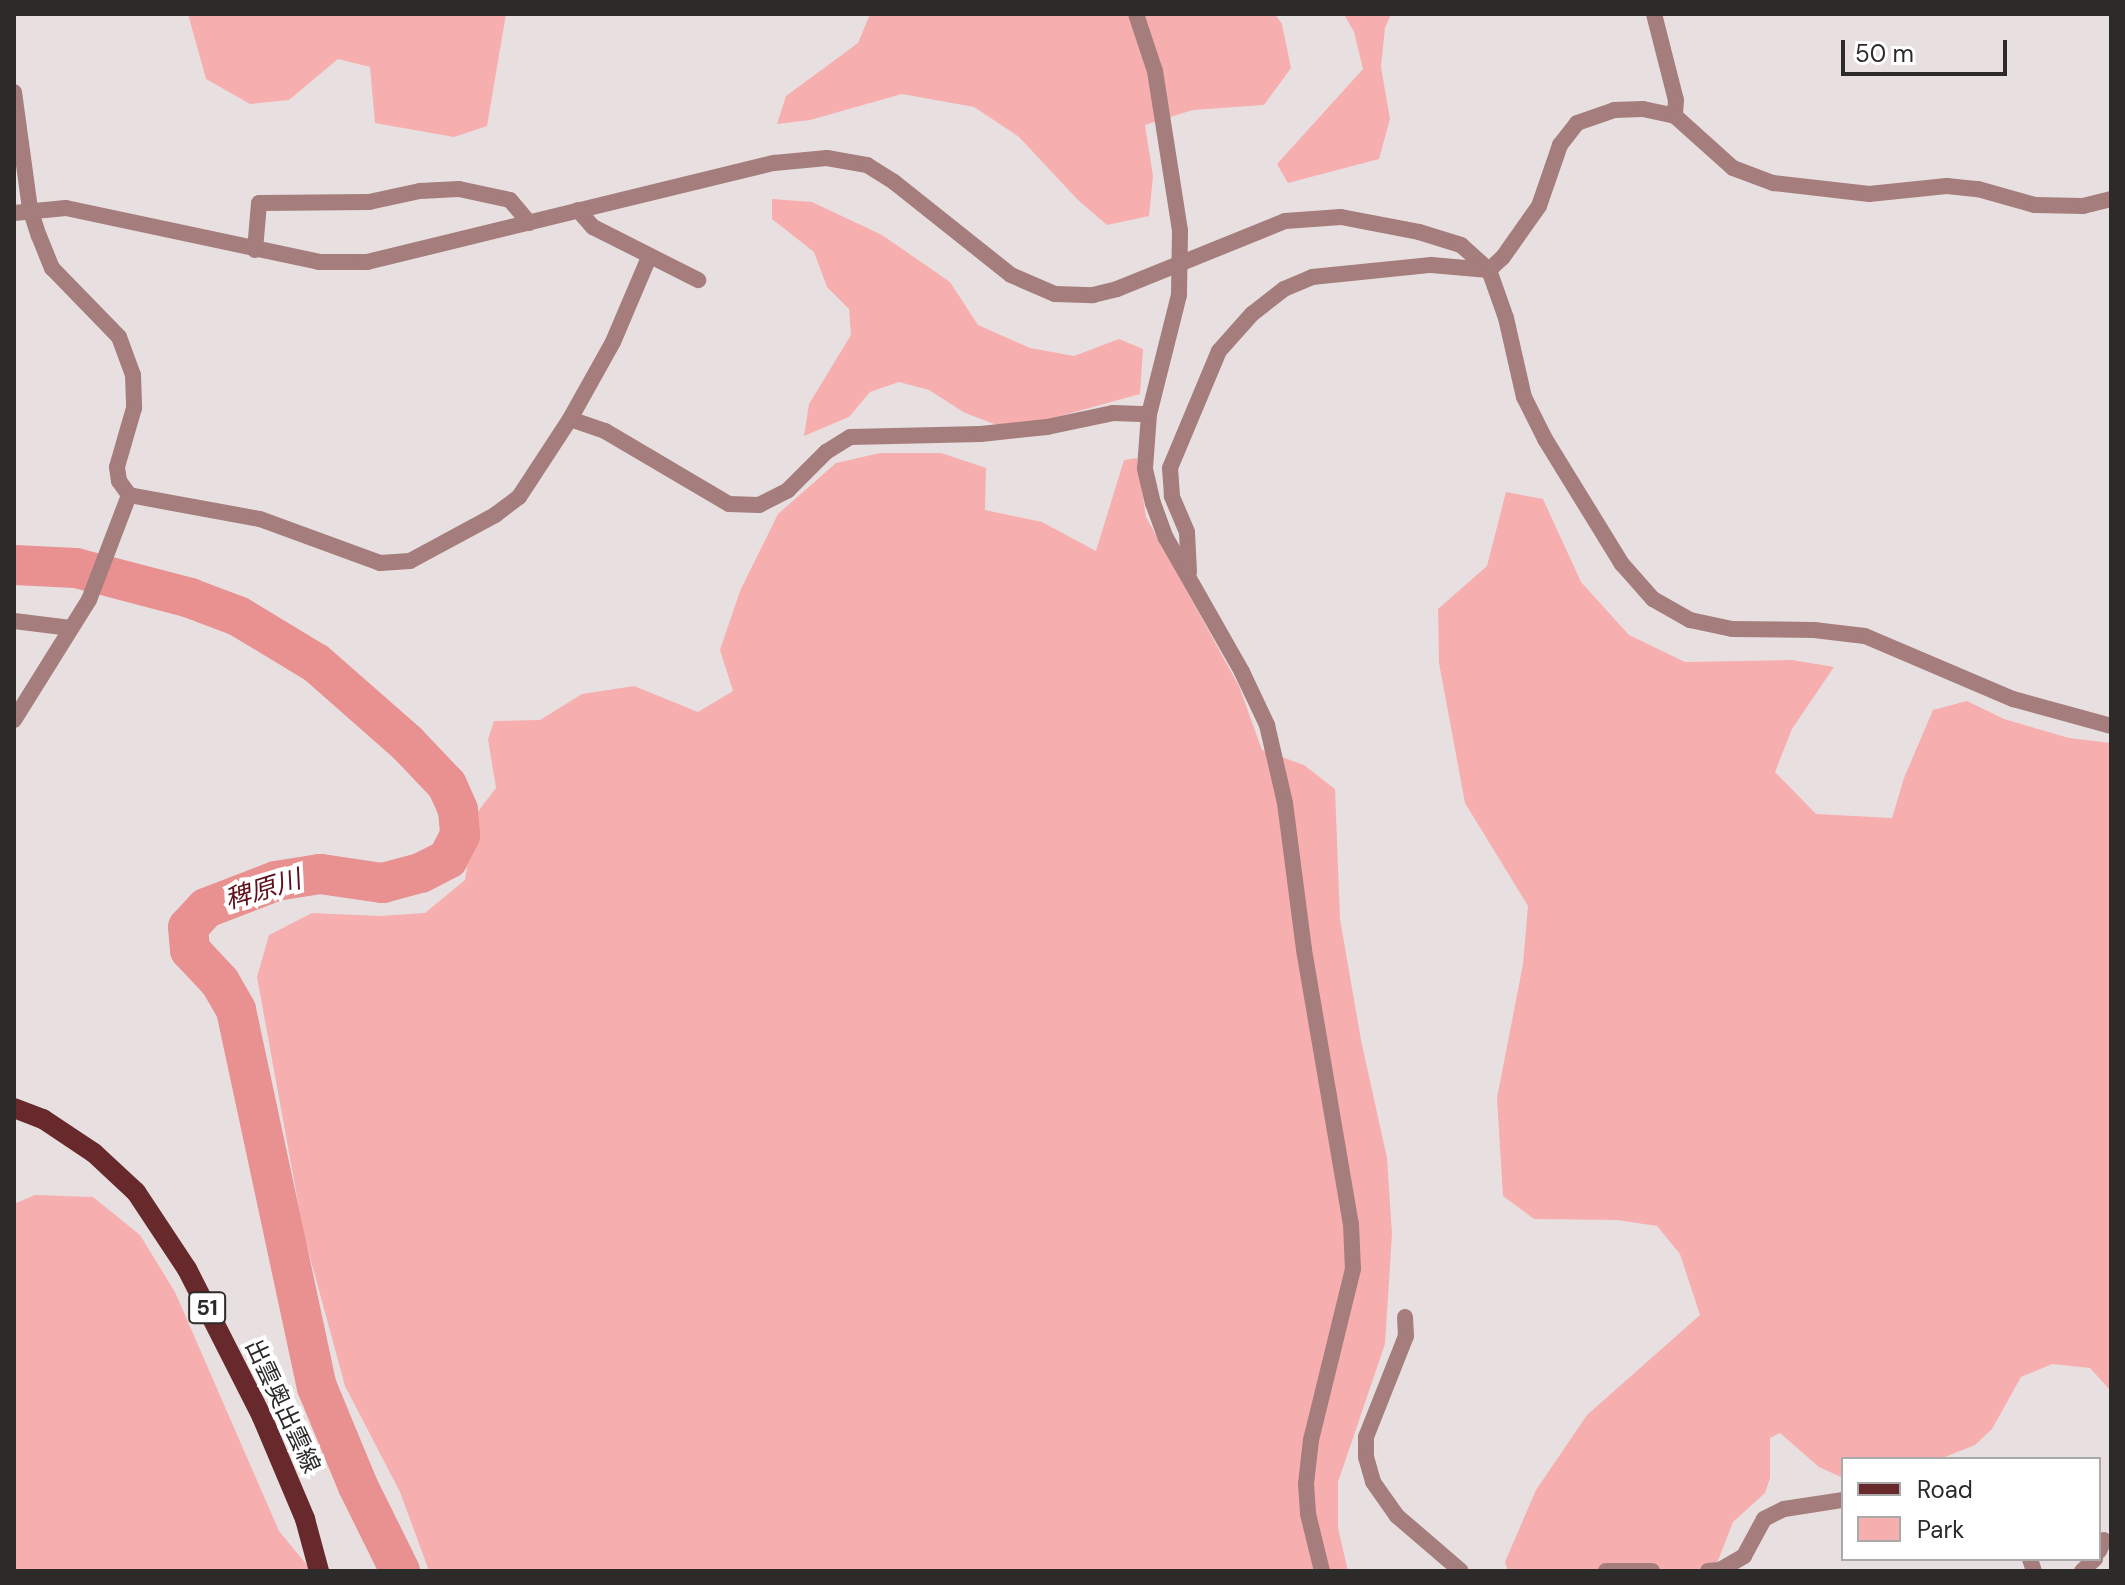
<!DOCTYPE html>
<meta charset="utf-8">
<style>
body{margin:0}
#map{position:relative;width:2125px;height:1585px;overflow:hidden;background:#e8e0e0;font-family:"DM Sans","Noto Sans JP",sans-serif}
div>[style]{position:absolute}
.green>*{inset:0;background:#f7aeae}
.river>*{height:40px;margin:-20px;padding:0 20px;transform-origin:20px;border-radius:20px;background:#e99091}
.street>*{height:16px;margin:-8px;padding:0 8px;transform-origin:8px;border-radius:8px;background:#a47d7c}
.primary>*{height:20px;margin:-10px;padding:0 10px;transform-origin:10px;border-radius:10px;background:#68292c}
span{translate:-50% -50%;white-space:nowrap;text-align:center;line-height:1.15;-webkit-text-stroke:8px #fff;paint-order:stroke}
.shield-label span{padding:2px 6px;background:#fff;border:2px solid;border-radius:6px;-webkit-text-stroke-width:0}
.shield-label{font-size:22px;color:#2d2a2a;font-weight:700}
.street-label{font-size:24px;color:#2d2a2a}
.water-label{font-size:26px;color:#5d0f1a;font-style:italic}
.frame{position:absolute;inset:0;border:16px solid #2d2a2a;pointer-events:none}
.legend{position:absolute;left:1841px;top:1457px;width:260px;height:104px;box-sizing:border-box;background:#fff;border:2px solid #abaaaa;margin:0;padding:10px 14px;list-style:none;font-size:24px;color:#2d2a2a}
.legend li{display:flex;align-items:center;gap:16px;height:40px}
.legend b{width:40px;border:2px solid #abaaaa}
.scale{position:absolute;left:1841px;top:40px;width:166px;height:36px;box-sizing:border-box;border:4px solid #2d2a2a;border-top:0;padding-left:10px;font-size:24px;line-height:28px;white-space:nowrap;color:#2d2a2a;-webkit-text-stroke:6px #fff;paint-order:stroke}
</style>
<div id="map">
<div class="green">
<i style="clip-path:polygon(188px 14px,506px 14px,487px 126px,454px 137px,375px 123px,370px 67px,338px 59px,289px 100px,250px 104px,206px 79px)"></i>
<i style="clip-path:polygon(870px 14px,1275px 14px,1282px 24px,1291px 68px,1264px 105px,1193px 110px,1145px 125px,1153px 176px,1149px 216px,1107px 225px,1078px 200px,1019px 137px,974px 107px,902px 94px,810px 120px,777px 124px,786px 96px,858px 43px)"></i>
<i style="clip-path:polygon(1344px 14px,1391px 14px,1385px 28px,1381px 67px,1390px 119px,1379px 159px,1288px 183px,1277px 164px,1363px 69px,1354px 32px)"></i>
<i style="clip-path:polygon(772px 199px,812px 202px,882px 235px,950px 282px,978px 325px,1030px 348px,1074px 356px,1119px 339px,1143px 349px,1140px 394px,1046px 420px,997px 425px,965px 413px,929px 390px,899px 382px,870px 392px,849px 417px,804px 436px,809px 404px,851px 335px,849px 309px,827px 287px,814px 252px,772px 219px)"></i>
<i style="clip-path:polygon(880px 453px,941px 453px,986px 468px,985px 510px,1042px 522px,1096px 551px,1124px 460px,1137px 458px,1146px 517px,1239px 686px,1262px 750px,1304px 765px,1335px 789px,1340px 919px,1361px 1040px,1387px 1158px,1392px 1234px,1385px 1344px,1338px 1482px,1338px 1528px,1348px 1571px,429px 1571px,400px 1492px,345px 1386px,304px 1235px,257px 977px,269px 935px,312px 913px,379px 916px,425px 913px,465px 880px,476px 814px,496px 788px,488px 739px,494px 721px,540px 720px,582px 694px,634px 686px,698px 712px,733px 691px,720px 650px,740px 591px,778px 514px,836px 463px)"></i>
<i style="clip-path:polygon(1506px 492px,1543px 499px,1581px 582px,1629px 635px,1685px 662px,1792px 660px,1834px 667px,1792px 729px,1775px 772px,1816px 814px,1892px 818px,1904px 778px,1933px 710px,1967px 701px,2004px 719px,2069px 738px,2111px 743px,2111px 1391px,2090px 1368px,2052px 1364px,2021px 1377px,1992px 1429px,1975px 1445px,1940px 1459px,1843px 1459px,1843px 1478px,1819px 1467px,1780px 1433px,1770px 1438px,1770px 1478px,1765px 1493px,1733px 1522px,1714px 1571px,1508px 1571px,1505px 1562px,1536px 1490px,1587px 1415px,1700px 1315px,1680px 1254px,1657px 1226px,1617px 1220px,1534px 1219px,1503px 1196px,1497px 1098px,1523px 964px,1528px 906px,1465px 803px,1439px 663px,1438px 609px,1487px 566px)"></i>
<i style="clip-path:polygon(35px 1195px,93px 1197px,140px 1235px,175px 1292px,279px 1531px,312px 1571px,14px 1571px,14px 1204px)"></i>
</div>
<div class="river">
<i style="left:14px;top:565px;width:62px;rotate:2.8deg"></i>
<i style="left:76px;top:568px;width:118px;rotate:14.7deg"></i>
<i style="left:190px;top:598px;width:51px;rotate:20.6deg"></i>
<i style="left:238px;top:616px;width:91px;rotate:31.1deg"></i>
<i style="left:316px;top:663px;width:121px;rotate:41.3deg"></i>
<i style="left:407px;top:743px;width:58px;rotate:46.4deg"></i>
<i style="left:447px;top:785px;width:27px;rotate:66deg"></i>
<i style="left:458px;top:810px;width:25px;rotate:85deg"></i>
<i style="left:460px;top:835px;width:27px;rotate:117deg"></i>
<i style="left:448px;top:859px;width:31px;rotate:153deg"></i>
<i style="left:420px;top:873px;width:39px;rotate:165deg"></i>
<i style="left:382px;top:883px;width:63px;rotate:-171.7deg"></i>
<i style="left:320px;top:874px;width:45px;rotate:171deg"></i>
<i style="left:276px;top:881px;width:75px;rotate:158.9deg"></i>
<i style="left:206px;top:908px;width:26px;rotate:133deg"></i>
<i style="left:188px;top:927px;width:23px;rotate:85deg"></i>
<i style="left:190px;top:950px;width:44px;rotate:46.8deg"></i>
<i style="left:220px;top:982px;width:32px;rotate:60deg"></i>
<i style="left:236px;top:1010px;width:386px;rotate:77.9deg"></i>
<i style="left:317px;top:1387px;width:107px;rotate:67.5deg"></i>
<i style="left:358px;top:1486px;width:95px;rotate:63.7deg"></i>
</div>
<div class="street">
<i style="left:1136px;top:14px;width:60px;rotate:71.6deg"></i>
<i style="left:1155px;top:71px;width:162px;rotate:81.1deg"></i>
<i style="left:1180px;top:231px;width:64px;rotate:90.9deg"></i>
<i style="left:1179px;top:295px;width:123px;rotate:104.1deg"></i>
<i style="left:1149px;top:414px;width:55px;rotate:94.2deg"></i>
<i style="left:1145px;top:469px;width:35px;rotate:77deg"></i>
<i style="left:1153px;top:503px;width:37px;rotate:70deg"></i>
<i style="left:1166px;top:538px;width:154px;rotate:60.4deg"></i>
<i style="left:1242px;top:672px;width:59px;rotate:64.7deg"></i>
<i style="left:1267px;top:725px;width:80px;rotate:77deg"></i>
<i style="left:1285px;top:803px;width:148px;rotate:82.6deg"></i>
<i style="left:1304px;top:950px;width:278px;rotate:80.3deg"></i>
<i style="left:1351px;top:1224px;width:45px;rotate:87.5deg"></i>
<i style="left:1353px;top:1269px;width:176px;rotate:103.8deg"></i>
<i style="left:1311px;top:1440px;width:44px;rotate:96.5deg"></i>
<i style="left:1306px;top:1484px;width:30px;rotate:86deg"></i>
<i style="left:1308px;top:1514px;width:59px;rotate:76.2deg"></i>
<i style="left:1654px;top:14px;width:89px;rotate:75.7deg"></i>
<i style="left:1676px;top:100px;width:16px;rotate:94deg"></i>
<i style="left:14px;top:92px;width:118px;rotate:82.2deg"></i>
<i style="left:30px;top:209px;width:28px;rotate:72deg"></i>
<i style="left:39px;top:236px;width:35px;rotate:68deg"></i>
<i style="left:52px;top:268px;width:96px;rotate:45.8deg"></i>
<i style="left:119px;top:337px;width:40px;rotate:69.8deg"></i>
<i style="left:133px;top:375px;width:33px;rotate:88deg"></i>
<i style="left:134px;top:408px;width:61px;rotate:106.1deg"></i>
<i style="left:117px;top:467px;width:14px;rotate:82deg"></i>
<i style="left:119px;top:481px;width:17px;rotate:54deg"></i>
<i style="left:578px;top:210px;width:23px;rotate:49deg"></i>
<i style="left:593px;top:227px;width:118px;rotate:26.8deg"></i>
<i style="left:14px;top:213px;width:52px;rotate:-5.5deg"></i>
<i style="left:66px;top:208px;width:259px;rotate:12deg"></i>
<i style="left:319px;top:262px;width:48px"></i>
<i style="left:367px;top:262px;width:419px;rotate:-13.7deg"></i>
<i style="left:774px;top:163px;width:53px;rotate:-5.4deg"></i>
<i style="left:827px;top:158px;width:41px;rotate:9.9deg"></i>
<i style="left:867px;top:165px;width:32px;rotate:32deg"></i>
<i style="left:894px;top:182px;width:149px;rotate:38.5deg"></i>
<i style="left:1011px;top:275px;width:48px;rotate:23.4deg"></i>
<i style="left:1055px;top:294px;width:38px;rotate:2deg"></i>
<i style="left:1093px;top:295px;width:25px;rotate:-14deg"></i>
<i style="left:1117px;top:289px;width:181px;rotate:-22deg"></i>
<i style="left:1285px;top:221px;width:56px;rotate:-4.1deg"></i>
<i style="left:1341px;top:217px;width:79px;rotate:10.9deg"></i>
<i style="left:1419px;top:232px;width:44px;rotate:17.2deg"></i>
<i style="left:1461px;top:245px;width:38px;rotate:42deg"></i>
<i style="left:1489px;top:270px;width:51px;rotate:70.5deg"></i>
<i style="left:1506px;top:318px;width:81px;rotate:77.2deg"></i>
<i style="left:1524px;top:397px;width:47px;rotate:63.4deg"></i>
<i style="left:1545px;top:439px;width:147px;rotate:58.4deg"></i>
<i style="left:1622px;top:564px;width:47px;rotate:48.5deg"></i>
<i style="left:1653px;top:599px;width:43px;rotate:29.6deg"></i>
<i style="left:1690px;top:620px;width:43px;rotate:12.1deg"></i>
<i style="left:1732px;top:629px;width:82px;rotate:0.7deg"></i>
<i style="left:1814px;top:630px;width:51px;rotate:6.7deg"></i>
<i style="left:1865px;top:636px;width:161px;rotate:23.1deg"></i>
<i style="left:2013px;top:699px;width:102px;rotate:15.4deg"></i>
<i style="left:255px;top:250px;width:47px;rotate:-85.1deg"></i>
<i style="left:259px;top:203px;width:110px;rotate:-0.5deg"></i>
<i style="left:369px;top:202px;width:52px;rotate:-12.2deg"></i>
<i style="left:420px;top:191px;width:39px;rotate:-3deg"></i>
<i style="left:459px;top:189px;width:52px;rotate:12.2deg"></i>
<i style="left:510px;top:200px;width:30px;rotate:50deg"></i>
<i style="left:570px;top:419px;width:37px;rotate:19deg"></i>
<i style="left:605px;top:431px;width:144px;rotate:30.5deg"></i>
<i style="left:729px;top:504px;width:30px;rotate:2deg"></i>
<i style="left:759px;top:505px;width:33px;rotate:-27deg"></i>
<i style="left:788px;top:490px;width:54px;rotate:-45deg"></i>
<i style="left:826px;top:452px;width:28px;rotate:-32deg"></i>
<i style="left:850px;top:437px;width:131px;rotate:-1.3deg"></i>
<i style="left:981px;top:434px;width:66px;rotate:-6.1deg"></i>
<i style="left:1047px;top:427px;width:67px;rotate:-12deg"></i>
<i style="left:1113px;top:413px;width:36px;rotate:2deg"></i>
<i style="left:129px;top:495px;width:133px;rotate:10.4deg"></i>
<i style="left:260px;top:519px;width:128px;rotate:20.1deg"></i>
<i style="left:380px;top:563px;width:30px;rotate:-4deg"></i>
<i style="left:410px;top:561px;width:97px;rotate:-28.4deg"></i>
<i style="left:495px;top:515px;width:30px;rotate:-37deg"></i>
<i style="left:519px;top:497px;width:93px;rotate:-56.8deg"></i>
<i style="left:570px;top:419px;width:88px;rotate:-60.8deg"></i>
<i style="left:613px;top:342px;width:92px;rotate:-67deg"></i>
<i style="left:1189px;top:572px;width:40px;rotate:-92.9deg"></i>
<i style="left:1187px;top:532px;width:39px;rotate:-113deg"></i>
<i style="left:1172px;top:496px;width:28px;rotate:-94deg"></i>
<i style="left:1170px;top:468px;width:127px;rotate:-67.3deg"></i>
<i style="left:1219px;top:351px;width:50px;rotate:-48.3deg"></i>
<i style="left:1252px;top:314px;width:41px;rotate:-38deg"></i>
<i style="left:1284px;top:289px;width:30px;rotate:-23deg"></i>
<i style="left:1312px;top:277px;width:120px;rotate:-5.8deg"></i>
<i style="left:1431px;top:265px;width:58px;rotate:4.9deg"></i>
<i style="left:1489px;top:270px;width:19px;rotate:-43deg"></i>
<i style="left:1503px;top:257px;width:62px;rotate:-54.8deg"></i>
<i style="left:1539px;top:206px;width:65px;rotate:-71deg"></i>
<i style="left:1560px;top:145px;width:28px;rotate:-52deg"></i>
<i style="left:1577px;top:123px;width:39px;rotate:-19deg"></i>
<i style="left:1614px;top:110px;width:29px;rotate:-2deg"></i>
<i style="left:1643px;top:109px;width:33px;rotate:12deg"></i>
<i style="left:1675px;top:116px;width:78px;rotate:41.9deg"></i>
<i style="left:1733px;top:168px;width:43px;rotate:20.6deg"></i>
<i style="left:1773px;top:183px;width:97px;rotate:6.5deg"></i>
<i style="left:1869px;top:194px;width:78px;rotate:-5.9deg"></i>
<i style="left:1947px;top:186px;width:31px;rotate:6deg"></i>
<i style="left:1978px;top:189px;width:59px;rotate:15.7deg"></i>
<i style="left:2035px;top:205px;width:48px;rotate:1.2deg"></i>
<i style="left:2083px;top:206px;width:29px;rotate:-14deg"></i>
<i style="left:14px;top:621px;width:57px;rotate:7deg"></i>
<i style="left:14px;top:720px;width:142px;rotate:-58deg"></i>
<i style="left:89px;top:600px;width:112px;rotate:-69.1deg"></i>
<i style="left:1405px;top:1317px;width:19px;rotate:87deg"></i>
<i style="left:1406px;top:1336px;width:109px;rotate:111.6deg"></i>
<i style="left:1366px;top:1437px;width:20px;rotate:90deg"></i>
<i style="left:1366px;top:1457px;width:26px;rotate:74deg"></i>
<i style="left:1373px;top:1482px;width:42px;rotate:54.8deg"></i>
<i style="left:1397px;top:1516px;width:84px;rotate:40.7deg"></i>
<i style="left:2099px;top:1551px;width:12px;rotate:-66deg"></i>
<i style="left:2030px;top:1559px;width:13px;rotate:72deg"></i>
<i style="left:1606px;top:1571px;width:46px"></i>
<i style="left:1708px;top:1571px;width:12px;rotate:-5deg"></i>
<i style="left:1720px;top:1570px;width:28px;rotate:-30deg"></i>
<i style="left:1744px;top:1556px;width:42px;rotate:-61.6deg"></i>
<i style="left:1764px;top:1519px;width:22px;rotate:-27deg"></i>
<i style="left:1784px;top:1509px;width:60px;rotate:-8.7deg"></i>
<i style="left:2082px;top:1571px;width:18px;rotate:-43deg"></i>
</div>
<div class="primary">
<i style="left:14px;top:1108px;width:31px;rotate:21deg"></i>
<i style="left:43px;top:1119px;width:61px;rotate:33.7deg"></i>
<i style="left:94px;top:1153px;width:57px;rotate:42.9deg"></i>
<i style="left:136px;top:1192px;width:92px;rotate:56.5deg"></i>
<i style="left:187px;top:1269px;width:166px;rotate:63.1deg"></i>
<i style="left:262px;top:1417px;width:111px;rotate:67.1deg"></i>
<i style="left:305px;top:1519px;width:54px;rotate:74.9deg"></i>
</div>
<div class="shield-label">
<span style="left:207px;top:1308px">51</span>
</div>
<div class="street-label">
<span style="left:283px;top:1406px;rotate:65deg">出雲奥出雲線</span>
</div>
<div class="water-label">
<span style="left:263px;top:890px;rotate:-17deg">稗原川</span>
</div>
<div class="frame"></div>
<ul class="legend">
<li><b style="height:10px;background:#68292c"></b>Road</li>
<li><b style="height:22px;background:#f7aeae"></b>Park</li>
</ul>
<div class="scale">50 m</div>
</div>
